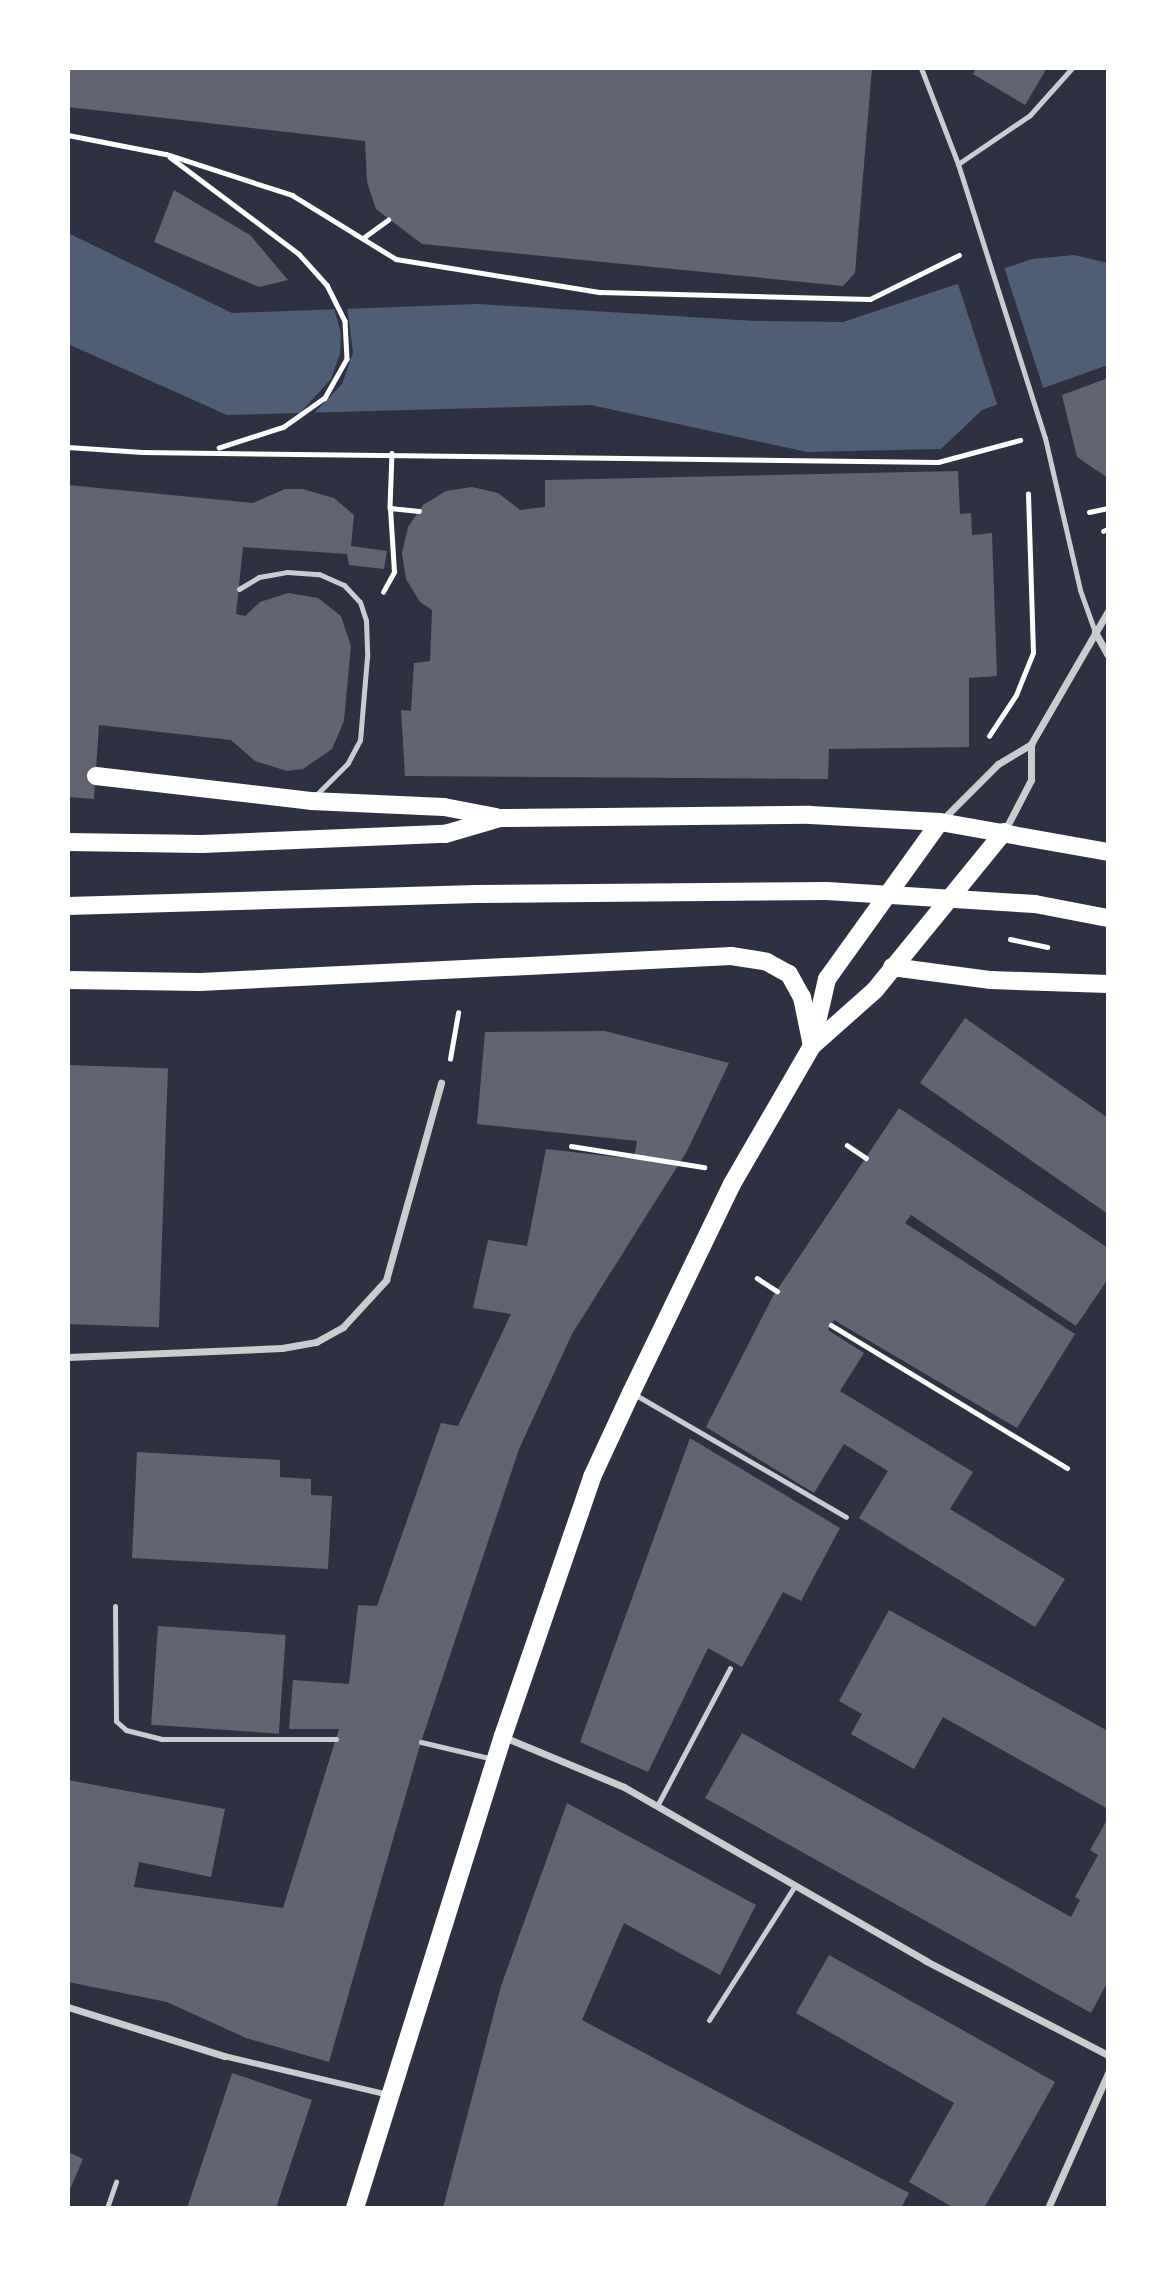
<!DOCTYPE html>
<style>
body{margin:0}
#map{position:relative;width:1176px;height:2276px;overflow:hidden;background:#2d3142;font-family:"Source Sans 3",sans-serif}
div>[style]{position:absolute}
.water>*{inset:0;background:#4f5d75}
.pier>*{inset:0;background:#2d3142;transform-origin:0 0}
.building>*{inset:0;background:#626471;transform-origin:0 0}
.path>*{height:4.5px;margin:-2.25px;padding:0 2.25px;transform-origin:2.25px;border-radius:2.25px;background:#fff}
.service>*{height:5px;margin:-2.5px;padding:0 2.5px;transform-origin:2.5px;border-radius:2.5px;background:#caccd0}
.pedestrian>*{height:6px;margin:-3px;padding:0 3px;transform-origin:3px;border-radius:3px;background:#caccd0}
.minor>*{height:7px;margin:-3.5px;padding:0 3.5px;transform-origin:3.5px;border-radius:3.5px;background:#caccd0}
.primary>*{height:18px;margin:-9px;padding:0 9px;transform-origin:9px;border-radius:9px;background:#fff}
span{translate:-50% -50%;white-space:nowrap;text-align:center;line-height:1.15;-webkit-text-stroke:5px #fff;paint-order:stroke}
.frame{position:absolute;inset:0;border:70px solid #fff;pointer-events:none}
</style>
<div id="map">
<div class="water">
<i style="clip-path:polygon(68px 233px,232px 313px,478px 304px,755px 321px,843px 322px,1032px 259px,1074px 255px,1108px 263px,1108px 365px,982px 410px,941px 449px,807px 452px,591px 405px,227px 415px,68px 344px)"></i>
</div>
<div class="pier">
<i style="left:1004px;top:267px;width:129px;height:49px;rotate:72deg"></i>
<i style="clip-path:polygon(347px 307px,353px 353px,342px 384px,314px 413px,299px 414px,331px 379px,340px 353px,341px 333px,334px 308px)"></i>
</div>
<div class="building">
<i style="clip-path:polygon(68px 68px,872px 68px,855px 273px,843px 286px,422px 244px,376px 209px,367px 182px,365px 141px,68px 107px)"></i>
<i style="clip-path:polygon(976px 68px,1047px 68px,1025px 105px,973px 74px)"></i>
<i style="clip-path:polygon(174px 190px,250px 235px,288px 280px,259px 287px,154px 242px)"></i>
<i style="clip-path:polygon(1108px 378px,1108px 478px,1077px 457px,1062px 395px)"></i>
<i style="clip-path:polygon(958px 471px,960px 514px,971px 513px,972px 535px,992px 533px,997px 676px,969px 678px,969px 747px,829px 749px,828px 779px,405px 776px,401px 710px,411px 711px,414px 663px,430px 661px,432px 610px,420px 602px,406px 579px,402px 553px,408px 527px,423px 505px,446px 491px,472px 487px,498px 493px,520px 510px,545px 507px,545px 480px)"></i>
<i style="clip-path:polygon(68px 485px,253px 503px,285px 489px,302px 489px,334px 498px,354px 515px,351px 546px,387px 551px,384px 569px,349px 565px,347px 554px,243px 547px,236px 614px,245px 616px,260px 602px,288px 593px,318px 598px,341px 616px,351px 646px,344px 721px,332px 749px,303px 769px,287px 771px,255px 761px,231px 740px,99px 725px,94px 799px,68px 797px)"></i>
<i style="clip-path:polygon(965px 1018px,1108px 1118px,1108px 1214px,920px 1083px)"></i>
<i style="clip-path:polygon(605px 1031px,729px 1063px,687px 1151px,572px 1334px,519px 1449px,421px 1742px,329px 2062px,246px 2038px,167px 2002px,68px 1982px,68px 1780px,225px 1809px,211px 1877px,139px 1862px,134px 1887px,283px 1908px,339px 1729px,289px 1729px,293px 1680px,349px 1684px,358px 1605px,377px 1606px,441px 1423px,458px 1426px,511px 1314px,473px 1308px,488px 1240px,527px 1246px,546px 1149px,634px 1159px,637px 1141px,477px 1124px,485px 1032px)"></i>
<i style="left:68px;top:1065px;width:100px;height:259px;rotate:2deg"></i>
<i style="clip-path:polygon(899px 1108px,1108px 1248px,1108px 1279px,1076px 1326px,911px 1215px,905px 1223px,1075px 1334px,1017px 1428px,834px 1320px,828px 1330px,864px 1353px,840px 1391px,973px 1472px,950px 1509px,1065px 1579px,1035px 1627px,859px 1518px,888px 1471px,844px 1444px,814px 1493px,706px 1427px,773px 1296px)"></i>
<i style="clip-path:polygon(690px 1438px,840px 1528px,801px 1601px,783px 1592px,742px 1667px,708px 1648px,648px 1772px,580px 1742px)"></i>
<i style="clip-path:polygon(137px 1452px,280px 1460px,280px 1477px,311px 1479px,311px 1495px,332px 1496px,328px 1569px,132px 1558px)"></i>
<i style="clip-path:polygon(889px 1610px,1108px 1731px,1108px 1809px,943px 1717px,914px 1769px,851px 1734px,862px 1714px,839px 1701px)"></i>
<i style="left:158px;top:1626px;width:128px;height:99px;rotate:4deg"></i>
<i style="clip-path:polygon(742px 1733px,1071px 1917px,1080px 1900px,1075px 1897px,1098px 1855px,1090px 1850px,1108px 1818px,1108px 1981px,1091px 2013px,705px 1798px)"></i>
<i style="clip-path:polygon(567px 1803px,756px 1905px,720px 1975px,624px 1923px,582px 2020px,909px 2193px,901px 2208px,443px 2208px,501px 1986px)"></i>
<i style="clip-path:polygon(829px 1955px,1055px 2082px,984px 2208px,954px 2208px,909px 2182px,954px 2103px,796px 2013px)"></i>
<i style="clip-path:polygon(232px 2073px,312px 2100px,276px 2208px,187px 2208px)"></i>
<i style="clip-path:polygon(68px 2152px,83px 2159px,68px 2194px)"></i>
</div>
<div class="path">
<i style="left:68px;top:135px;width:100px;rotate:11deg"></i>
<i style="left:166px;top:154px;width:133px;rotate:18deg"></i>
<i style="left:292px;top:195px;width:122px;rotate:31.6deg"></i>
<i style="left:396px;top:259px;width:207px;rotate:9.2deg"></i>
<i style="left:600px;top:292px;width:270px;rotate:1.5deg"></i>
<i style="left:870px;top:299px;width:99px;rotate:-26.3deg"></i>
<i style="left:170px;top:157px;width:161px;rotate:36.9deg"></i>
<i style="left:299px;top:254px;width:42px;rotate:47.9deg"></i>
<i style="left:327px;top:285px;width:40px;rotate:63.4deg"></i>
<i style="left:345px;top:321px;width:38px;rotate:87deg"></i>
<i style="left:347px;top:359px;width:45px;rotate:119.4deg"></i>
<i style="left:325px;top:398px;width:50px;rotate:144.7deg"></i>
<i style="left:284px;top:427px;width:68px;rotate:162.1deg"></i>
<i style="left:363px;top:238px;width:31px;rotate:-36deg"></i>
<i style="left:68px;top:447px;width:74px;rotate:3.9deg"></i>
<i style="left:142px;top:452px;width:796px;rotate:0.72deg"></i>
<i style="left:938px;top:462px;width:85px;rotate:-15deg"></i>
<i style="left:392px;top:453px;width:55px;rotate:92.1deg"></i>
<i style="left:390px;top:508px;width:29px;rotate:6deg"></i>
<i style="left:1089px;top:512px;width:19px;rotate:-12deg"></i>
<i style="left:1103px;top:531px;width:5px;rotate:-22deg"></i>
<i style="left:383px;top:592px;width:23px;rotate:-61deg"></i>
<i style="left:394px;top:572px;width:64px;rotate:-93.6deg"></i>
<i style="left:989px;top:736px;width:49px;rotate:-56.6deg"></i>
<i style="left:1016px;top:695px;width:45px;rotate:-68deg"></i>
<i style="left:1033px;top:653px;width:159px;rotate:-91.8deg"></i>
<i style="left:1010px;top:939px;width:38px;rotate:12deg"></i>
<i style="left:450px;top:1059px;width:47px;rotate:-80.1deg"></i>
<i style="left:847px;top:1145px;width:23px;rotate:34deg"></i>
<i style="left:571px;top:1146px;width:135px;rotate:9deg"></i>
<i style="left:757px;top:1278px;width:24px;rotate:33deg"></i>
<i style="left:831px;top:1325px;width:276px;rotate:31.2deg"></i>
</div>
<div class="service">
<i style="left:921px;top:68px;width:103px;rotate:68.9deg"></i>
<i style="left:958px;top:164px;width:287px;rotate:72.4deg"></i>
<i style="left:1045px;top:438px;width:156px;rotate:77deg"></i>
<i style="left:1080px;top:590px;width:45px;rotate:70.3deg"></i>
<i style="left:958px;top:164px;width:87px;rotate:-34.2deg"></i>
<i style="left:1030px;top:115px;width:63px;rotate:-48.2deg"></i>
<i style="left:239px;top:589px;width:23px;rotate:-31deg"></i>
<i style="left:259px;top:577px;width:28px;rotate:-10deg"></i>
<i style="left:287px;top:572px;width:32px;rotate:4deg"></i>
<i style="left:319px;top:574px;width:27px;rotate:24deg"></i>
<i style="left:344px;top:585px;width:23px;rotate:47deg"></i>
<i style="left:360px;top:602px;width:19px;rotate:72deg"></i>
<i style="left:366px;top:620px;width:37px;rotate:88deg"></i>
<i style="left:367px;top:657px;width:83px;rotate:94.8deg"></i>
<i style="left:360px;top:740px;width:26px;rotate:118deg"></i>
<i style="left:348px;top:763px;width:47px;rotate:135deg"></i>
<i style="left:634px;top:1394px;width:245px;rotate:30.1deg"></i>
<i style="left:115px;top:1606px;width:115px;rotate:89.5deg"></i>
<i style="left:116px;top:1721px;width:13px;rotate:42deg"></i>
<i style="left:126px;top:1730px;width:36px;rotate:14deg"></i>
<i style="left:161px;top:1739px;width:175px"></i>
<i style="left:421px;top:1742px;width:74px;rotate:13.3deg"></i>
<i style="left:657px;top:1806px;width:156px;rotate:-62.1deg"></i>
<i style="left:709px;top:2020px;width:158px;rotate:-57.4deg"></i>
<i style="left:107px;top:2208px;width:28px;rotate:-71deg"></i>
</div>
<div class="pedestrian">
<i style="left:224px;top:2056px;width:170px;rotate:13.3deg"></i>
</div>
<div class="minor">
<i style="left:1095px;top:632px;width:26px;rotate:61deg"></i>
<i style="left:943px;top:819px;width:78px;rotate:-45deg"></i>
<i style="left:998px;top:764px;width:39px;rotate:-31deg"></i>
<i style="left:1004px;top:832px;width:59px;rotate:-62.6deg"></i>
<i style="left:1031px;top:780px;width:36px;rotate:-90deg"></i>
<i style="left:1031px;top:744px;width:154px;rotate:-59.9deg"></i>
<i style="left:68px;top:1357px;width:214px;rotate:-2.4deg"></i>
<i style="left:282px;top:1348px;width:35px;rotate:-10deg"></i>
<i style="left:316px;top:1342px;width:31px;rotate:-29deg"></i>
<i style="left:343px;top:1327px;width:64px;rotate:-47.5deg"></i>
<i style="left:386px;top:1280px;width:205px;rotate:-74.4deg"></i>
<i style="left:504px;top:1737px;width:130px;rotate:22.6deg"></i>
<i style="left:624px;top:1787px;width:349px;rotate:29.9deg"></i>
<i style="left:926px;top:1961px;width:205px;rotate:27.3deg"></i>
<i style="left:68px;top:2007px;width:164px;rotate:17.4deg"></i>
<i style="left:1048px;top:2208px;width:148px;rotate:-66deg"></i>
</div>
<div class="primary">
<i style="left:96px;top:776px;width:216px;rotate:6.6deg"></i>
<i style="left:311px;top:801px;width:133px;rotate:2.6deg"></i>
<i style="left:444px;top:807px;width:53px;rotate:10.9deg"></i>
<i style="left:68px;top:842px;width:134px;rotate:0.9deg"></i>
<i style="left:202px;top:844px;width:243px;rotate:-2.4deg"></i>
<i style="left:445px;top:834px;width:57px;rotate:-16.2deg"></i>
<i style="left:500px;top:818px;width:310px;rotate:-0.6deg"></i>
<i style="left:810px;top:815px;width:130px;rotate:3.1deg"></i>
<i style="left:940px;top:822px;width:171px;rotate:10.1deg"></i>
<i style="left:68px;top:906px;width:408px;rotate:-1.7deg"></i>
<i style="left:476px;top:894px;width:351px;rotate:-0.5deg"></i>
<i style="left:827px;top:891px;width:208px;rotate:3.6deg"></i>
<i style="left:1035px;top:904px;width:74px;rotate:10.9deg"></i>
<i style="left:892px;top:967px;width:100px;rotate:7.5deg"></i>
<i style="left:991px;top:980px;width:117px;rotate:2deg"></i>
<i style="left:68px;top:980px;width:132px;rotate:0.9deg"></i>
<i style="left:200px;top:982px;width:532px;rotate:-2.8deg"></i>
<i style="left:731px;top:956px;width:36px;rotate:9deg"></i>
<i style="left:767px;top:962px;width:25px;rotate:29deg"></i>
<i style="left:789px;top:974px;width:26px;rotate:61deg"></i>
<i style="left:802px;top:997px;width:50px;rotate:78.5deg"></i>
<i style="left:813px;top:1040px;width:63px;rotate:-77.1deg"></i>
<i style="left:827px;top:979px;width:193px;rotate:-54.3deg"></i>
<i style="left:355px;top:2208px;width:495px;rotate:-72.6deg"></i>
<i style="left:503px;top:1736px;width:274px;rotate:-71deg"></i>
<i style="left:592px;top:1477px;width:93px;rotate:-65.1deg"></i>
<i style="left:631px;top:1393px;width:232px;rotate:-64.2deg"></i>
<i style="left:732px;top:1184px;width:160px;rotate:-59.9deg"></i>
<i style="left:812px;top:1046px;width:84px;rotate:-41.6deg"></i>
<i style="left:875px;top:990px;width:204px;rotate:-50.8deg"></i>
</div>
<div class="frame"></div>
</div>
